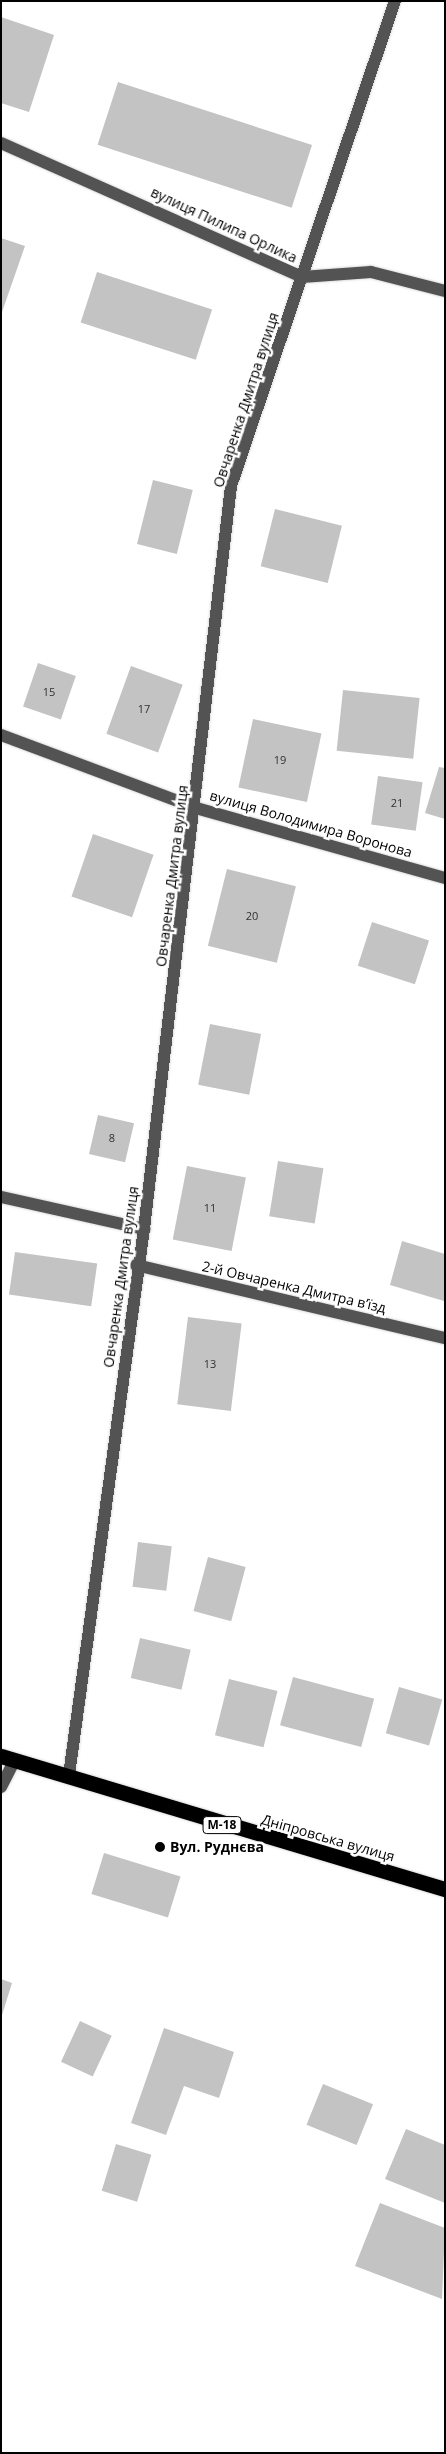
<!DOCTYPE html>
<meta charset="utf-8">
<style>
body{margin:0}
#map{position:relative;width:446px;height:2454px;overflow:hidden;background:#fff;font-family:"Open Sans",sans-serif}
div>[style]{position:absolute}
.building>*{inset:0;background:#c3c3c3;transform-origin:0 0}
.roads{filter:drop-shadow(0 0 1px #dbdbdb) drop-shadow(0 0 1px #dbdbdb)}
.minor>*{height:12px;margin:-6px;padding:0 6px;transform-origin:6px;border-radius:6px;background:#535353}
.highway>*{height:15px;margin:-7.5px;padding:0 7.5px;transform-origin:7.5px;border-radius:7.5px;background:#000}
.dots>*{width:14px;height:14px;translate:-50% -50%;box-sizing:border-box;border:2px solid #fff;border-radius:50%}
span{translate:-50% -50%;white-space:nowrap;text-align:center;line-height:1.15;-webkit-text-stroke:5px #fff;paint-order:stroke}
.number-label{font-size:11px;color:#313131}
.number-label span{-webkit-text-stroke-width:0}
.shield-label span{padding:1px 4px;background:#fff;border:1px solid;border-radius:4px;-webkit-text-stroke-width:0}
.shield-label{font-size:12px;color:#000;font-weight:700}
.street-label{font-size:14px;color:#000}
.poi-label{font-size:14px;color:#000;font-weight:700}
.left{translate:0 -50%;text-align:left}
.frame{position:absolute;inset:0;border:2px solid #000;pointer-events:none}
</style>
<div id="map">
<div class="building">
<i style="clip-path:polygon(1px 17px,54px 35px,29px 112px,1px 103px)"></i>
<i style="left:118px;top:82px;width:204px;height:66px;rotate:18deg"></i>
<i style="clip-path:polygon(1px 238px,25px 246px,2px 312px,1px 312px)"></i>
<i style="left:97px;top:272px;width:121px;height:53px;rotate:18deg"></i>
<i style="left:153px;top:480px;width:41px;height:66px;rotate:14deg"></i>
<i style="left:275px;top:509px;width:69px;height:59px;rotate:14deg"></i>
<i style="left:38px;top:663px;width:40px;height:46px;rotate:19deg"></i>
<i style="left:131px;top:666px;width:55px;height:72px;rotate:20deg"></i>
<i style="left:343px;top:690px;width:77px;height:61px;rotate:6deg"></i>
<i style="left:253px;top:719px;width:70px;height:70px;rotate:12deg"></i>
<i style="clip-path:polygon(439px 767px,445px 768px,445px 819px,425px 813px)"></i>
<i style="left:378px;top:776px;width:45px;height:49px;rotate:8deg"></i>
<i style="left:93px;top:834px;width:64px;height:66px;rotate:19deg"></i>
<i style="left:227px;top:869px;width:71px;height:79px;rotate:14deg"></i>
<i style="left:372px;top:922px;width:60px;height:46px;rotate:18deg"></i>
<i style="left:210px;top:1024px;width:52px;height:62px;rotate:11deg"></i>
<i style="left:98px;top:1115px;width:37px;height:40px;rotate:13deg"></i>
<i style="left:278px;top:1161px;width:46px;height:56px;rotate:9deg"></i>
<i style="left:187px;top:1166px;width:60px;height:75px;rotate:11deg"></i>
<i style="clip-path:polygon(402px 1241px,445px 1254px,444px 1301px,390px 1285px)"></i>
<i style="left:15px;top:1252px;width:83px;height:43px;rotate:8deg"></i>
<i style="left:188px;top:1317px;width:54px;height:88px;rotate:7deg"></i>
<i style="left:138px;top:1542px;width:34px;height:45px;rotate:7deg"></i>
<i style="left:208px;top:1557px;width:39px;height:56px;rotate:15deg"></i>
<i style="left:140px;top:1638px;width:52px;height:41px;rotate:13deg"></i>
<i style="left:293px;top:1677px;width:84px;height:50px;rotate:15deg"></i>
<i style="left:229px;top:1679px;width:50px;height:58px;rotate:14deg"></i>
<i style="left:399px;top:1687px;width:45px;height:48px;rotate:16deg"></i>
<i style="left:104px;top:1853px;width:80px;height:43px;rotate:17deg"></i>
<i style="clip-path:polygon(1px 1979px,12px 1983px,2px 2015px,1px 2015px)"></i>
<i style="left:80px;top:2021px;width:35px;height:45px;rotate:25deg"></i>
<i style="clip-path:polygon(164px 2028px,234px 2052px,219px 2098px,184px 2086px,166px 2135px,131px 2123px)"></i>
<i style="left:323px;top:2084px;width:54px;height:44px;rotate:22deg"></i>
<i style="clip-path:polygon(406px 2129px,445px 2145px,445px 2203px,385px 2179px)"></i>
<i style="left:116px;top:2144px;width:37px;height:49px;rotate:17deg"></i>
<i style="clip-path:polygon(380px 2203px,445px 2228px,442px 2299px,355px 2266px)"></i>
</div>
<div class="roads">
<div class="minor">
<i style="left:1px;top:143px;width:329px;rotate:24deg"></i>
<i style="left:302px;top:277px;width:69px;rotate:-4.1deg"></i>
<i style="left:371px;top:272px;width:76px;rotate:14.4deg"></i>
<i style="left:1px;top:735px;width:208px;rotate:20.5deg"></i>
<i style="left:196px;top:808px;width:259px;rotate:15.7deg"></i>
<i style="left:1px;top:1197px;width:147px;rotate:12.6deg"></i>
<i style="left:136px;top:1265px;width:318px;rotate:13.3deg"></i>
<i style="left:69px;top:1775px;width:551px;rotate:-82.18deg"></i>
<i style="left:144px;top:1229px;width:748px;rotate:-83.32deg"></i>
<i style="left:231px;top:486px;width:512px;rotate:-71.32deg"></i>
<i style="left:1px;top:1787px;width:29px;rotate:-63deg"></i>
</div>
<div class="highway">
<i style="left:1px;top:1756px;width:463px;rotate:16.7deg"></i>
</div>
</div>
<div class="dots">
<i style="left:160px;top:1847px;background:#000"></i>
</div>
<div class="number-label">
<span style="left:49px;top:692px">15</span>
<span style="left:144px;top:709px">17</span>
<span style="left:280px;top:760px">19</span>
<span style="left:397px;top:803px">21</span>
<span style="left:252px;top:916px">20</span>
<span style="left:112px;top:1138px">8</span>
<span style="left:210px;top:1208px">11</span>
<span style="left:210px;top:1364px">13</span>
</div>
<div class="shield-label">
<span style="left:222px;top:1825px">М-18</span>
</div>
<div class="street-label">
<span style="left:224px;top:225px;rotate:25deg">вулиця Пилипа Орлика</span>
<span style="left:246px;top:400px;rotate:-72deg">Овчаренка Дмитра вулиця</span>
<span style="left:311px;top:824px;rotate:16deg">вулиця Володимира Воронова</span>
<span style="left:172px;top:876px;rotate:-83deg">Овчаренка Дмитра вулиця</span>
<span style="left:121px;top:1277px;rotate:-82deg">Овчаренка Дмитра вулиця</span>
<span style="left:294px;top:1287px;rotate:13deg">2-й Овчаренка Дмитра в’їзд</span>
<span style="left:328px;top:1838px;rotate:16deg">Дніпровська вулиця</span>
</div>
<div class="poi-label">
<span class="left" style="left:170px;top:1847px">Вул. Руднєва</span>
</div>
<div class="frame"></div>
</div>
